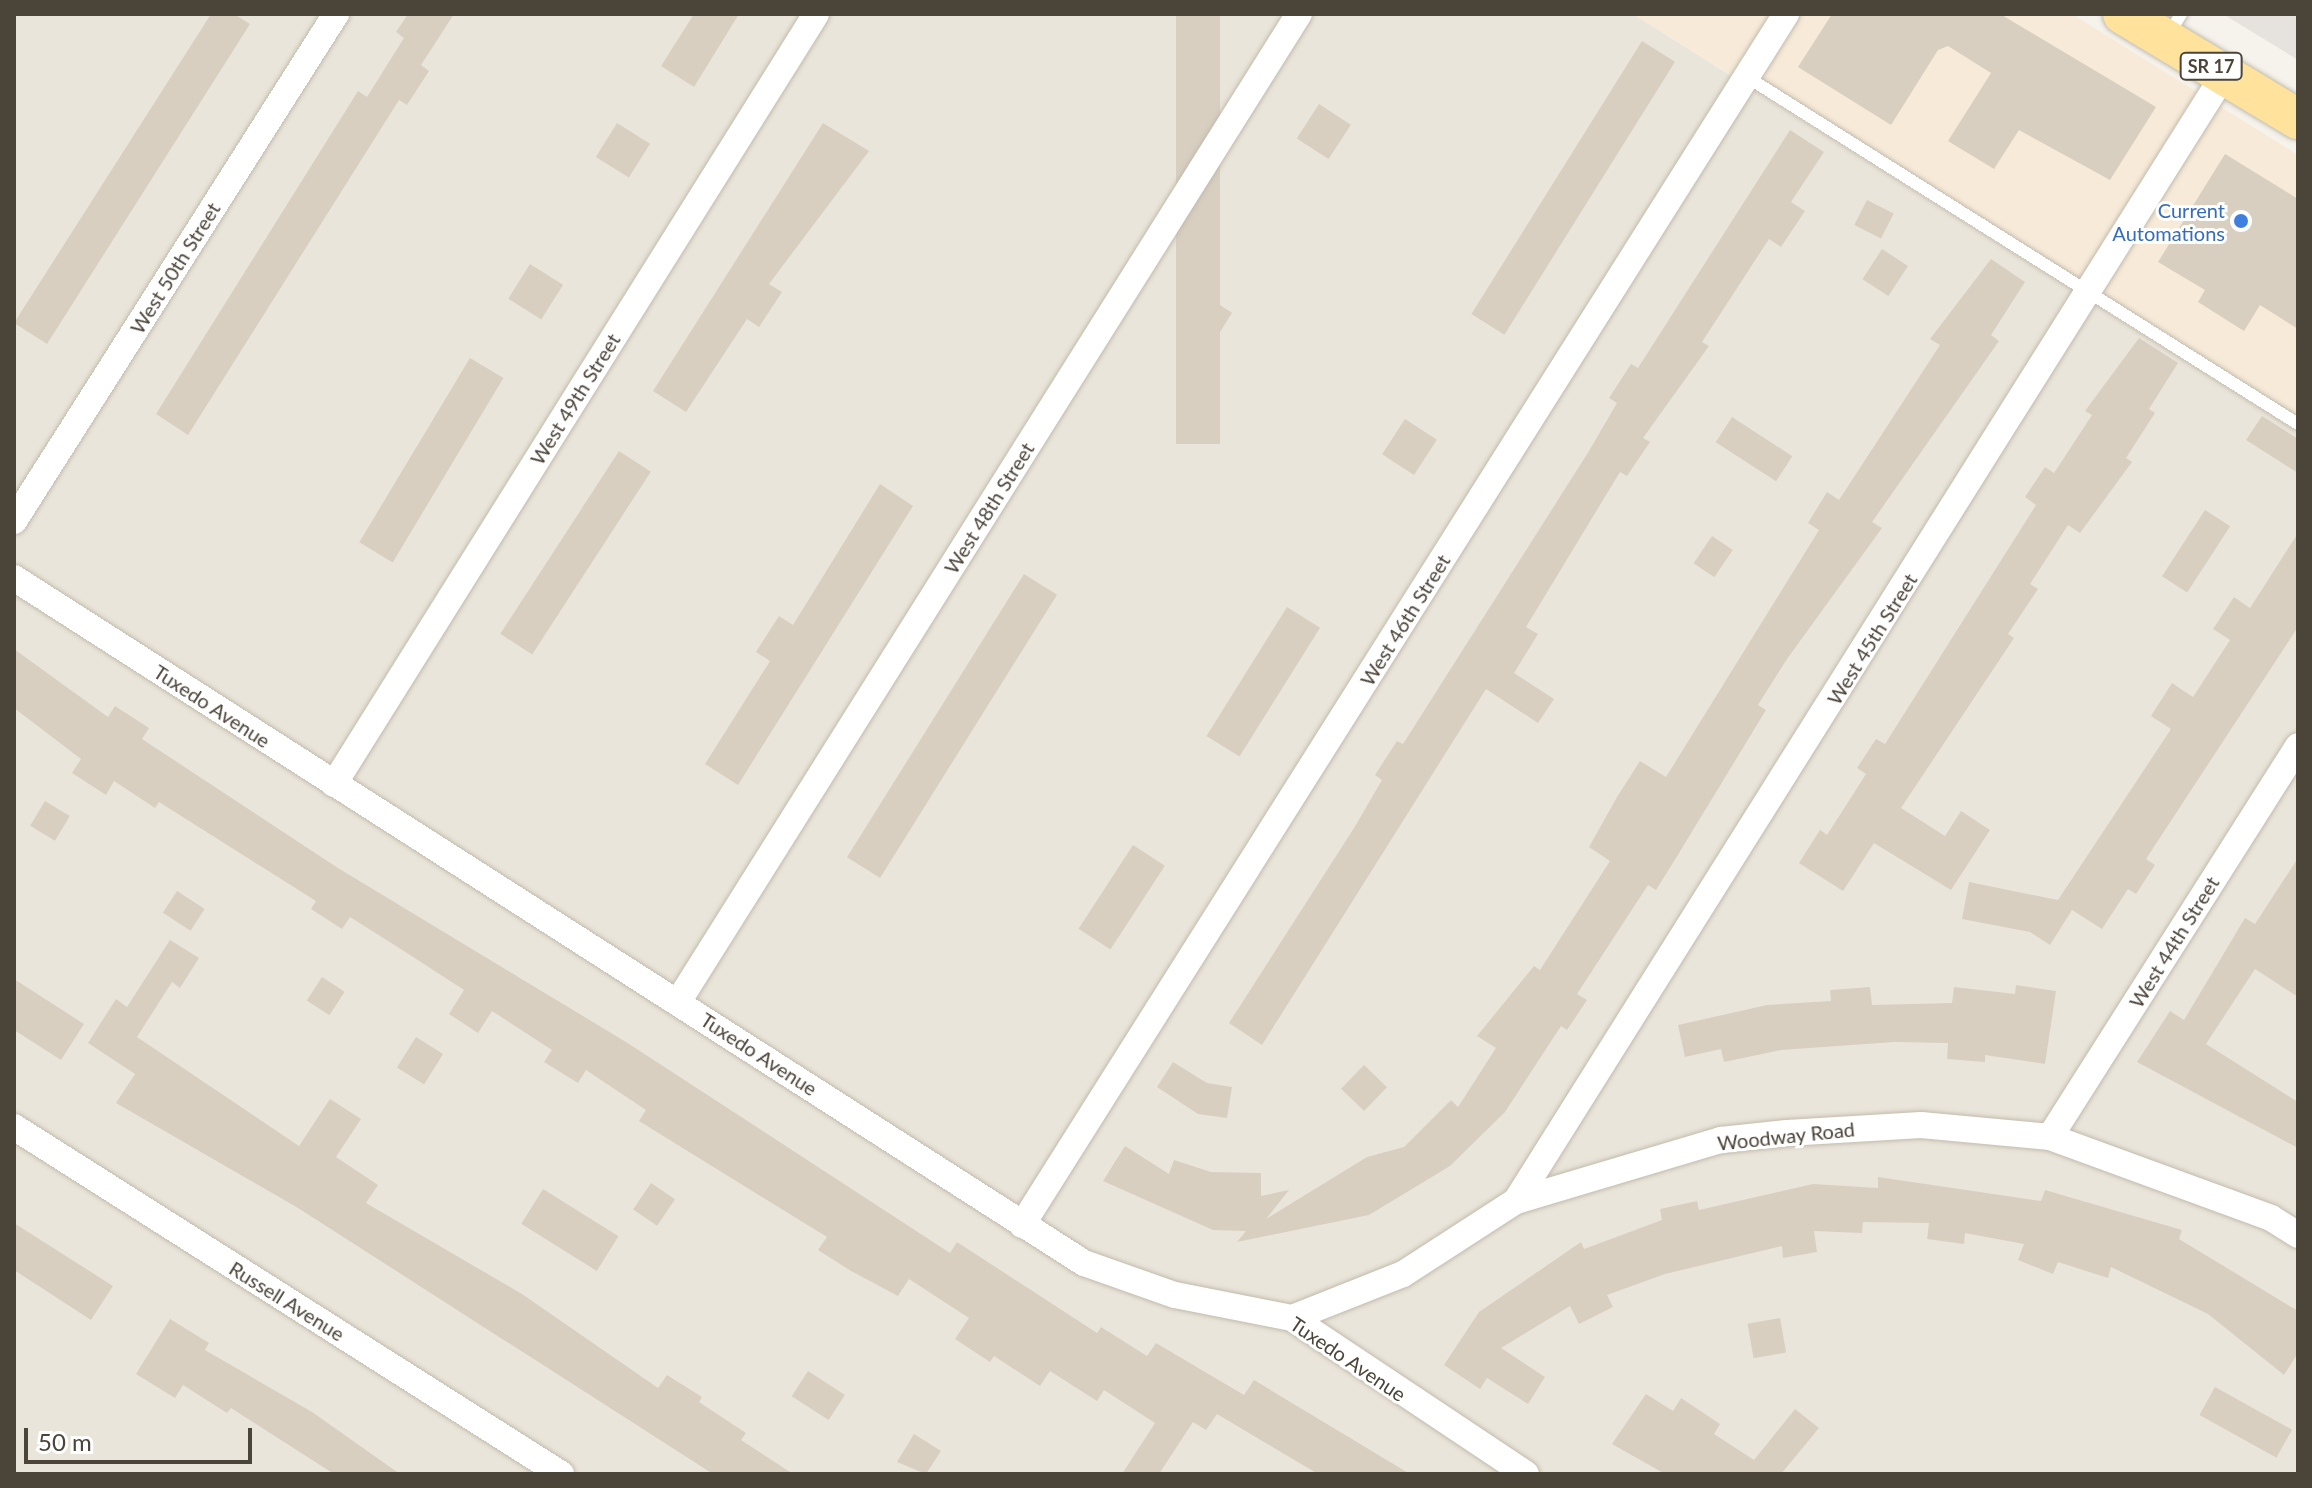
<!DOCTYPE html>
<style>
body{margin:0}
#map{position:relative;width:2312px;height:1488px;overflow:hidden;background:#f6f3ec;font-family:Lato,sans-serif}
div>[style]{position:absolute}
.residential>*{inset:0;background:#eae5da}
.commercial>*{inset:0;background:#f7ead8}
.industrial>*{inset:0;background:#e6e2dd}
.building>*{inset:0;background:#d8cfc1;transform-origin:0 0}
.roads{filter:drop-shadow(0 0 2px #c2bbae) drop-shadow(0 0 2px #c2bbae)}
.service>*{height:12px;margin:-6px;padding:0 6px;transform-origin:6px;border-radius:6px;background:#fff}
.minor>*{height:26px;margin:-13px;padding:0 13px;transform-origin:13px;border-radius:13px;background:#fff}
.primary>*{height:40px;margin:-20px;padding:0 20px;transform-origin:20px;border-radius:20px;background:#ffe39c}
.dots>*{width:22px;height:22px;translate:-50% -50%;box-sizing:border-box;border:4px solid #fff;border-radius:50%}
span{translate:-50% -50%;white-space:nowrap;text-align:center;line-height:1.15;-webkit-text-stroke:6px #fff;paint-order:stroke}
.shield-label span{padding:2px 6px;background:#fff;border:2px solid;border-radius:6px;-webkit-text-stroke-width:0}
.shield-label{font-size:18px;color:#4b4439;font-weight:700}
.shop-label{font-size:20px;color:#366cbe}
.right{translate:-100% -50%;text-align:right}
.street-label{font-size:20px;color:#4b4439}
.frame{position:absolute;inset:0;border:16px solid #4b4439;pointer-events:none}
.scale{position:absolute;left:24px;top:1428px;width:228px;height:36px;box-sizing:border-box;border:4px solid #4b4439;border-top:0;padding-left:10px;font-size:24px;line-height:28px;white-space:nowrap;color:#4b4439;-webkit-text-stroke:6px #fff;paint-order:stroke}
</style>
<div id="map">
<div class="residential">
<i style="clip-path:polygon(14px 14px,1633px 14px,2298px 432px,2298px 1474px,14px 1474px)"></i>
</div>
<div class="commercial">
<i style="clip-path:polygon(1633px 14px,2072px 14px,2298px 155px,2298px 427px)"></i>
</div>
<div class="industrial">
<i style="clip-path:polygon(2223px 14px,2298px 14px,2298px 60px)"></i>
</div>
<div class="building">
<i style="clip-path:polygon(211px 14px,234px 14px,250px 24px,47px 344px,14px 323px)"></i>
<i style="clip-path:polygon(408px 14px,454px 14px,421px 65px,429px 71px,407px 105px,399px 100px,188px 435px,156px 414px,358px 91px,367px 97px,404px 38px,396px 32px)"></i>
<i style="clip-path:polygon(694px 14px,739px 14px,694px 87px,661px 66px)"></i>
<i style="left:1176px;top:14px;width:44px;height:430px"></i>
<i style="clip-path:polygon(1832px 14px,2000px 14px,2156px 107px,2110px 180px,2019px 130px,1994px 169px,1948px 141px,1991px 73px,1948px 46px,1938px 50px,1891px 125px,1798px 67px)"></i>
<i style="left:1642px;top:41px;width:39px;height:322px;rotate:32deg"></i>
<i style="left:1319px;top:104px;width:38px;height:41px;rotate:33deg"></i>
<i style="left:617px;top:123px;width:39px;height:40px;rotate:32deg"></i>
<i style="clip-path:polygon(823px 123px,869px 151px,769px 284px,782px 292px,759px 327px,747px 319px,686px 412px,653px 391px)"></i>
<i style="clip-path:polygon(1790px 130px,1824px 152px,1791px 202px,1805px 211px,1781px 247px,1769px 239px,1702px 342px,1709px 346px,1643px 438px,1650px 442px,1627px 476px,1620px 472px,1526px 627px,1538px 634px,1514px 673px,1554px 699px,1538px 723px,1486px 689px,1262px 1045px,1229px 1023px,1354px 828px,1382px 780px,1375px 775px,1397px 741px,1403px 744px,1589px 451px,1617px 403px,1609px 398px,1631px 364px,1638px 368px)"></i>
<i style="clip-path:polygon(2225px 154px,2298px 199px,2298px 329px,2260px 305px,2244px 331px,2198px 302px,2205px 290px,2158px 262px)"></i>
<i style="left:1867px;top:200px;width:30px;height:28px;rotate:27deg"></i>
<i style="left:1882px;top:249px;width:31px;height:36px;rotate:33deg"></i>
<i style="clip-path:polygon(1991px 259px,2025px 282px,1991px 335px,1999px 341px,1872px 522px,1882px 528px,1787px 659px,1758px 705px,1766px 710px,1676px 858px,1656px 890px,1648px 885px,1577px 994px,1587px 1000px,1567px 1030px,1561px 1026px,1505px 1112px,1450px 1166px,1369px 1215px,1237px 1242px,1246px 1231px,1213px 1230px,1103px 1181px,1125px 1146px,1169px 1174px,1174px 1160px,1211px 1172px,1261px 1173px,1261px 1196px,1289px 1190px,1266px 1219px,1367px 1157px,1404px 1147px,1451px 1100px,1458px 1107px,1496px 1048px,1477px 1036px,1534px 966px,1540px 970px,1610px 861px,1589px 847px,1617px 797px,1640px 761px,1666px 777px,1819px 530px,1808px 523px,1827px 492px,1839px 500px,1940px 345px,1930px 339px)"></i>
<i style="left:530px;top:264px;width:39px;height:41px;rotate:32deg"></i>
<i style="left:1199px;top:292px;width:39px;height:40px;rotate:32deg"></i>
<i style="clip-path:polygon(2139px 338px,2178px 363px,2149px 409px,2155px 413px,2126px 458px,2132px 462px,2080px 533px,2068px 525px,2030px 584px,2038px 589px,2008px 634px,2014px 638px,1901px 808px,1945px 836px,1961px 811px,1990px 830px,1951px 890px,1874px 843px,1843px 891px,1799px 863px,1820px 830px,1827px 835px,1866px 774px,1857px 768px,1876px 739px,1885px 744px,2036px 505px,2025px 497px,2045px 467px,2054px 473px,2092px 415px,2085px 411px)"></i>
<i style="left:470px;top:358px;width:39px;height:215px;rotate:31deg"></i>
<i style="clip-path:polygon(2262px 416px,2298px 439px,2298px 473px,2246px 440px)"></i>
<i style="left:1732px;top:417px;width:72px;height:30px;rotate:33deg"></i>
<i style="left:1405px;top:419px;width:38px;height:42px;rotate:33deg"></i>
<i style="left:619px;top:451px;width:38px;height:218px;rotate:33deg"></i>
<i style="clip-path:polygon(880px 484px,913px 506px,738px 785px,705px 764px,770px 661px,756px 652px,779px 616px,793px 625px)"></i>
<i style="left:2205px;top:510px;width:30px;height:79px;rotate:33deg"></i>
<i style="clip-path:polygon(2298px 533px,2298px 627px,2146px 859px,2155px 865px,2136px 894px,2128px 889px,2102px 929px,2072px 910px,2050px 945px,2030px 932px,1962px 919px,1969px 882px,2058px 900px,2171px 729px,2151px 716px,2172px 683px,2193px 697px,2230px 640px,2213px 629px,2234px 597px,2250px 608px)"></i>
<i style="left:1712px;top:536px;width:25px;height:33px;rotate:34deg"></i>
<i style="left:1024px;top:574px;width:39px;height:334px;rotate:32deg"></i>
<i style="left:1287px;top:607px;width:39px;height:152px;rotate:32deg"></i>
<i style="clip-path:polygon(14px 649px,108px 717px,115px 706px,149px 728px,142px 739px,338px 868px,626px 1042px,950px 1253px,957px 1242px,1097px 1333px,1101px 1327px,1147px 1356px,1156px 1343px,1244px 1395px,1254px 1380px,1410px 1474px,1318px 1474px,1217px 1414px,1206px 1430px,1193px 1422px,1159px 1474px,1122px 1474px,1155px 1423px,1104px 1390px,1097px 1401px,1050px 1371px,1040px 1386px,994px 1356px,990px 1362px,955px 1339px,969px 1318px,909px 1279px,898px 1296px,851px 1271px,818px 1250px,827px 1237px,639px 1121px,646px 1110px,586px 1070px,578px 1083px,544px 1062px,552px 1050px,492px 1011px,478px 1033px,449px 1014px,464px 990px,396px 946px,350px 917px,342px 929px,311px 909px,316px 901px,159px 802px,155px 808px,114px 781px,106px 795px,72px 773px,81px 759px,14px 708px)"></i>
<i style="left:45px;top:801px;width:29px;height:29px;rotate:31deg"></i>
<i style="left:1133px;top:845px;width:38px;height:100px;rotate:33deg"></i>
<i style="clip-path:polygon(2298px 858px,2298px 997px,2255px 969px,2206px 1044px,2298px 1102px,2298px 1148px,2137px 1062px,2170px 1011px,2184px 1020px,2245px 918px,2255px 924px)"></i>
<i style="left:177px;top:891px;width:33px;height:26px;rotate:33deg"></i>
<i style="clip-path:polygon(170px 940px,199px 958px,180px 988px,172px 982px,137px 1037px,299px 1146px,330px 1099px,361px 1119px,336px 1157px,378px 1185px,366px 1203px,522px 1294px,658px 1388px,667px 1375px,702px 1397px,699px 1402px,746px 1433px,741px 1440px,793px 1474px,713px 1474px,298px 1208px,116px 1103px,135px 1074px,88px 1043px,116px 999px,127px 1007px)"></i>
<i style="left:322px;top:977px;width:27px;height:28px;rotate:33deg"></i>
<i style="clip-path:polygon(14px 979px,84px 1024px,61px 1060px,14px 1030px)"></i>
<i style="clip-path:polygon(2016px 985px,2056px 991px,2045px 1064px,1985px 1055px,1985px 1062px,1947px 1059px,1948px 1043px,1894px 1042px,1781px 1050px,1724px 1062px,1721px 1049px,1685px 1057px,1678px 1025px,1767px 1005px,1831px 1001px,1830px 990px,1870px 987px,1872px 1005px,1952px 1003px,1954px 987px,2015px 994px)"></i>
<i style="left:416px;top:1037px;width:32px;height:36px;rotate:32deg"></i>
<i style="clip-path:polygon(1173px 1062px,1207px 1083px,1232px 1087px,1227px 1118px,1198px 1114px,1157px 1087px)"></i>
<i style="left:1364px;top:1065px;width:32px;height:33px;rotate:44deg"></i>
<i style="clip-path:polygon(1878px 1177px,2041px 1201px,2045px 1190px,2182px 1230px,2179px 1239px,2298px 1311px,2298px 1353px,2284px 1375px,2208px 1314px,2111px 1267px,2108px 1278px,2058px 1262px,2053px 1274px,2018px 1260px,2024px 1244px,1965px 1233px,1964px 1244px,1927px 1239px,1929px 1223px,1863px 1222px,1862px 1233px,1814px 1231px,1817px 1252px,1783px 1258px,1782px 1246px,1665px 1274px,1607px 1295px,1613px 1307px,1579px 1324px,1570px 1306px,1501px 1348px,1545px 1377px,1528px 1404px,1487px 1378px,1480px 1389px,1444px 1365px,1479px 1312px,1581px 1242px,1584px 1249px,1662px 1220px,1660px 1209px,1697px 1201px,1699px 1210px,1813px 1184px,1878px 1188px)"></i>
<i style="left:651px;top:1183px;width:29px;height:32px;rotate:34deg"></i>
<i style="left:543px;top:1189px;width:89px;height:41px;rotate:32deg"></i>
<i style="clip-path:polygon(14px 1223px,113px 1286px,91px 1320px,14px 1270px)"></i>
<i style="left:1780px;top:1318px;width:35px;height:33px;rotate:80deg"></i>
<i style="clip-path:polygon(170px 1319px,209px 1343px,205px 1350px,312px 1412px,400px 1474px,334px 1474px,231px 1408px,227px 1413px,183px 1385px,175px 1398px,136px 1374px)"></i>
<i style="left:808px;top:1371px;width:44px;height:30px;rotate:33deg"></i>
<i style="left:2215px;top:1387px;width:88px;height:32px;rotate:29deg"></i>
<i style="clip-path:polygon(1646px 1394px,1673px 1411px,1681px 1398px,1720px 1424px,1714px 1434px,1754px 1460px,1795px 1409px,1819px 1428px,1781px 1474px,1665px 1474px,1612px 1444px)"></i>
<i style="clip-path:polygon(914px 1434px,941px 1451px,926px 1474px,897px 1462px)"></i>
</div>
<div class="roads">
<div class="service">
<i style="left:2168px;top:35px;width:25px;rotate:-58deg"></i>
<i style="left:1747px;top:77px;width:651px;rotate:32.2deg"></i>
</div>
<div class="minor">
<i style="left:14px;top:521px;width:601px;rotate:-57.58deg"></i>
<i style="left:14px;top:578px;width:1270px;rotate:32.63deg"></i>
<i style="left:1084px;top:1263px;width:96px;rotate:19.4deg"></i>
<i style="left:1175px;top:1295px;width:119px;rotate:11.1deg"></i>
<i style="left:1292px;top:1318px;width:281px;rotate:33.7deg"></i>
<i style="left:334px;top:784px;width:908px;rotate:-57.95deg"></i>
<i style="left:678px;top:1002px;width:1167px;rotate:-57.85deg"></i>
<i style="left:14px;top:1127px;width:648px;rotate:32.39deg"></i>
<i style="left:2050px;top:1137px;width:463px;rotate:-57.6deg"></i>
<i style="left:1516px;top:1201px;width:1332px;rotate:-57.85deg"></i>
<i style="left:1022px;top:1225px;width:1432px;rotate:-57.75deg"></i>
<i style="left:1292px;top:1318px;width:119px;rotate:-21.6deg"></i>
<i style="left:1403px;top:1274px;width:135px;rotate:-32.9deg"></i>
<i style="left:1516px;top:1201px;width:214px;rotate:-16.6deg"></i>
<i style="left:1721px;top:1140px;width:66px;rotate:-6.1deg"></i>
<i style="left:1787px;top:1133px;width:134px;rotate:-3.4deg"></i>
<i style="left:1921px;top:1125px;width:130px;rotate:5.3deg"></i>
<i style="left:2050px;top:1137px;width:235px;rotate:20.1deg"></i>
<i style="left:2271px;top:1218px;width:32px;rotate:32deg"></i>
</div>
<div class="primary">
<i style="left:2123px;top:14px;width:204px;rotate:31deg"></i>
</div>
</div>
<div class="dots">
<i style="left:2241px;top:221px;background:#3f7fe0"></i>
</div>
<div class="shield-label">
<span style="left:2211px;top:66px">SR 17</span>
</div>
<div class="shop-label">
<span class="right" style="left:2225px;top:222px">Current<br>Automations</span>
</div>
<div class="street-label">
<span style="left:175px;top:268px;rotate:-58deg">West 50th Street</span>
<span style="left:575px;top:399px;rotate:-58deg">West 49th Street</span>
<span style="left:989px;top:508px;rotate:-58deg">West 48th Street</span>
<span style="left:1405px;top:620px;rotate:-58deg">West 46th Street</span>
<span style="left:1872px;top:639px;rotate:-58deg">West 45th Street</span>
<span style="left:212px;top:706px;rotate:33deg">Tuxedo Avenue</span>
<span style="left:2174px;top:942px;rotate:-58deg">West 44th Street</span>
<span style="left:759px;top:1054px;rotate:33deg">Tuxedo Avenue</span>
<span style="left:1786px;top:1136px;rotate:-6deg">Woodway Road</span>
<span style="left:287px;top:1301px;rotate:32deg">Russell Avenue</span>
<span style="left:1348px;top:1359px;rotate:34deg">Tuxedo Avenue</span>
</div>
<div class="frame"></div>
<div class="scale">50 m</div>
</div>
